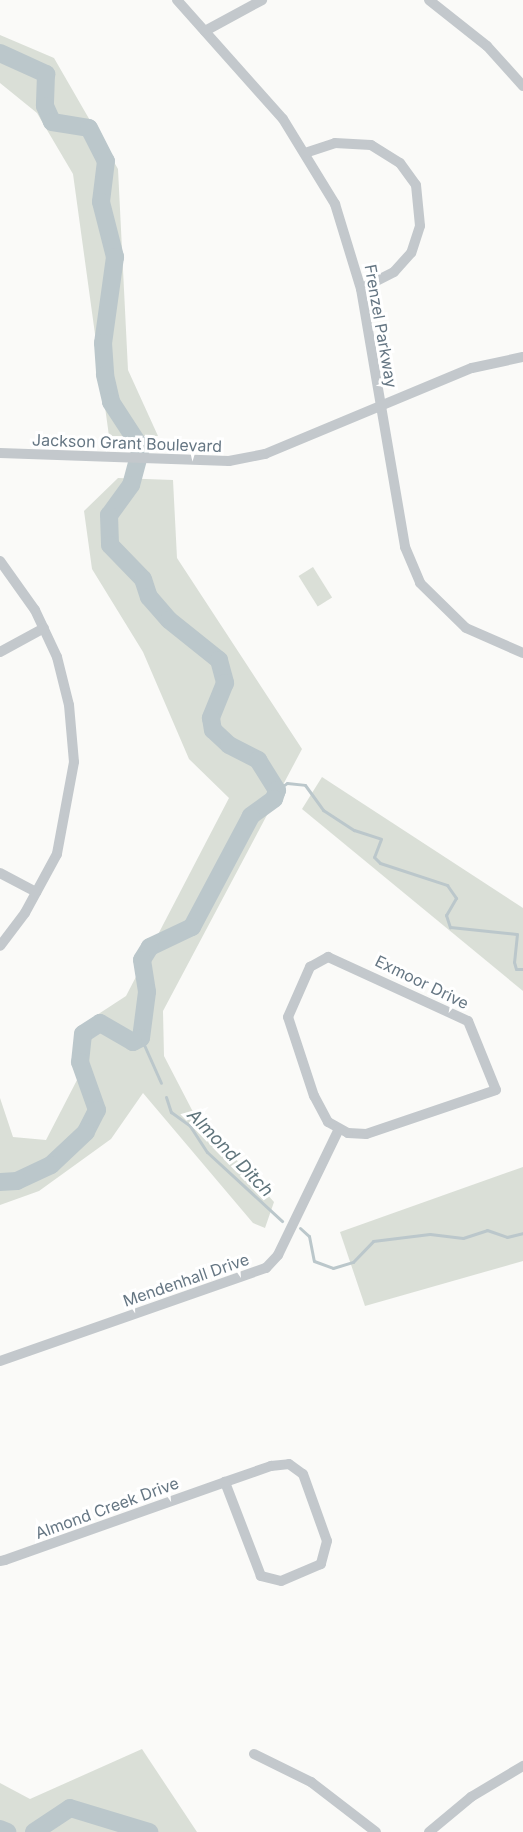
<!DOCTYPE html>
<style>
body{margin:0}
#map{position:relative;width:523px;height:1832px;overflow:hidden;background:#fafaf8;font-family:Inter,sans-serif}
div>[style]{position:absolute}
.green>*{inset:0;background:#dadfd7;transform-origin:0 0}
.stream>*{height:3px;margin:-1.5px;padding:0 1.5px;transform-origin:1.5px;border-radius:1.5px;background:#bbc7cb}
.river>*{height:18px;margin:-9px;padding:0 9px;transform-origin:9px;border-radius:9px;background:#bbc7cb}
.minor>*{height:10px;margin:-5px;padding:0 5px;transform-origin:5px;border-radius:5px;background:#c3c8cc}
span{translate:-50% -50%;white-space:nowrap;text-align:center;line-height:1.15;-webkit-text-stroke:6px #fff;paint-order:stroke}
.street-label{font-size:16px;color:#657683}
.water-label{font-size:18px;color:#60757c;font-style:italic}
</style>
<div id="map">
<div class="green">
<i style="clip-path:polygon(0 35px,54px 58px,118px 169px,128px 370px,158px 436px,109px 436px,73px 174px,37px 113px,0 83px)"></i>
<i style="clip-path:polygon(118px 478px,173px 480px,177px 558px,302px 749px,163px 1011px,164px 1056px,192px 1110px,274px 1202px,265px 1228px,253px 1223px,143px 1093px,111px 1139px,39px 1191px,0 1205px,0 1098px,13px 1137px,46px 1140px,77px 1080px,77px 1028px,126px 996px,229px 798px,189px 759px,143px 652px,92px 569px,84px 511px)"></i>
<i style="left:313px;top:567px;width:36px;height:17px;rotate:58deg"></i>
<i style="clip-path:polygon(322px 777px,523px 908px,523px 991px,302px 809px)"></i>
<i style="clip-path:polygon(523px 1167px,523px 1261px,365px 1306px,340px 1232px)"></i>
<i style="clip-path:polygon(142px 1749px,197px 1832px,0 1832px,0 1783px,30px 1799px)"></i>
</div>
<div class="stream">
<i style="left:277px;top:790px;width:12px;rotate:-35deg"></i>
<i style="left:287px;top:783px;width:18px;rotate:6deg"></i>
<i style="left:305px;top:785px;width:31px;rotate:54deg"></i>
<i style="left:323px;top:810px;width:37px;rotate:33deg"></i>
<i style="left:354px;top:830px;width:28px;rotate:18deg"></i>
<i style="left:381px;top:839px;width:19px;rotate:111deg"></i>
<i style="left:374px;top:857px;width:8px;rotate:45deg"></i>
<i style="left:380px;top:863px;width:71px;rotate:18.2deg"></i>
<i style="left:447px;top:885px;width:16px;rotate:55deg"></i>
<i style="left:456px;top:898px;width:20px;rotate:120deg"></i>
<i style="left:446px;top:915px;width:13px;rotate:72deg"></i>
<i style="left:450px;top:927px;width:67px;rotate:6deg"></i>
<i style="left:517px;top:934px;width:28px;rotate:96deg"></i>
<i style="left:514px;top:962px;width:7px;rotate:74deg"></i>
<i style="left:516px;top:969px;width:7px"></i>
<i style="left:141px;top:1038px;width:49px;rotate:66deg"></i>
<i style="left:166px;top:1097px;width:16px;rotate:72deg"></i>
<i style="left:171px;top:1112px;width:24px;rotate:36deg"></i>
<i style="left:190px;top:1126px;width:31px;rotate:57deg"></i>
<i style="left:207px;top:1152px;width:102px;rotate:42.6deg"></i>
<i style="left:300px;top:1228px;width:12px;rotate:42deg"></i>
<i style="left:309px;top:1236px;width:25px;rotate:79deg"></i>
<i style="left:314px;top:1261px;width:20px;rotate:20deg"></i>
<i style="left:333px;top:1268px;width:21px;rotate:-17deg"></i>
<i style="left:353px;top:1262px;width:29px;rotate:-46deg"></i>
<i style="left:373px;top:1241px;width:57px;rotate:-7deg"></i>
<i style="left:430px;top:1234px;width:33px;rotate:7deg"></i>
<i style="left:463px;top:1238px;width:25px;rotate:-18deg"></i>
<i style="left:487px;top:1230px;width:21px;rotate:19deg"></i>
<i style="left:507px;top:1237px;width:16px;rotate:-14deg"></i>
</div>
<div class="river">
<i style="left:0;top:53px;width:51px;rotate:24.5deg"></i>
<i style="left:46px;top:74px;width:32px;rotate:92deg"></i>
<i style="left:45px;top:106px;width:17px;rotate:66deg"></i>
<i style="left:52px;top:122px;width:37px;rotate:9deg"></i>
<i style="left:89px;top:128px;width:37px;rotate:63deg"></i>
<i style="left:106px;top:161px;width:41px;rotate:97deg"></i>
<i style="left:101px;top:202px;width:57px;rotate:75.7deg"></i>
<i style="left:115px;top:257px;width:87px;rotate:97.9deg"></i>
<i style="left:103px;top:343px;width:32px;rotate:86deg"></i>
<i style="left:105px;top:375px;width:28px;rotate:77deg"></i>
<i style="left:111px;top:402px;width:55px;rotate:56.9deg"></i>
<i style="left:141px;top:448px;width:38px;rotate:105deg"></i>
<i style="left:131px;top:485px;width:37px;rotate:126deg"></i>
<i style="left:109px;top:515px;width:30px;rotate:88deg"></i>
<i style="left:110px;top:545px;width:47px;rotate:45.9deg"></i>
<i style="left:143px;top:579px;width:19px;rotate:72deg"></i>
<i style="left:149px;top:597px;width:30px;rotate:49deg"></i>
<i style="left:169px;top:620px;width:64px;rotate:38.7deg"></i>
<i style="left:219px;top:660px;width:24px;rotate:75deg"></i>
<i style="left:225px;top:683px;width:38px;rotate:112deg"></i>
<i style="left:211px;top:718px;width:12px;rotate:81deg"></i>
<i style="left:213px;top:730px;width:22px;rotate:43deg"></i>
<i style="left:229px;top:745px;width:33px;rotate:27deg"></i>
<i style="left:258px;top:760px;width:36px;rotate:58deg"></i>
<i style="left:277px;top:790px;width:9px;rotate:108deg"></i>
<i style="left:274px;top:799px;width:29px;rotate:144deg"></i>
<i style="left:251px;top:816px;width:126px;rotate:118deg"></i>
<i style="left:192px;top:927px;width:47px;rotate:154.5deg"></i>
<i style="left:150px;top:947px;width:15px;rotate:122deg"></i>
<i style="left:142px;top:960px;width:32px;rotate:81deg"></i>
<i style="left:147px;top:992px;width:46px;rotate:97.4deg"></i>
<i style="left:141px;top:1038px;width:9px;rotate:153deg"></i>
<i style="left:133px;top:1042px;width:38px;rotate:-150deg"></i>
<i style="left:100px;top:1023px;width:20px;rotate:147deg"></i>
<i style="left:83px;top:1034px;width:28px;rotate:96deg"></i>
<i style="left:80px;top:1062px;width:51px;rotate:70.5deg"></i>
<i style="left:97px;top:1110px;width:25px;rotate:117deg"></i>
<i style="left:86px;top:1132px;width:48px;rotate:136.7deg"></i>
<i style="left:51px;top:1165px;width:38px;rotate:155deg"></i>
<i style="left:17px;top:1181px;width:17px;rotate:177deg"></i>
<i style="left:0;top:1829px;width:8px;rotate:23deg"></i>
<i style="left:34px;top:1832px;width:43px;rotate:-33.7deg"></i>
<i style="left:70px;top:1808px;width:83px;rotate:16.9deg"></i>
</div>
<div class="minor">
<i style="left:177px;top:0;width:159px;rotate:48.3deg"></i>
<i style="left:283px;top:119px;width:100px;rotate:58.5deg"></i>
<i style="left:335px;top:204px;width:89px;rotate:73deg"></i>
<i style="left:361px;top:289px;width:262px;rotate:80.3deg"></i>
<i style="left:405px;top:547px;width:39px;rotate:67deg"></i>
<i style="left:420px;top:583px;width:64px;rotate:44.4deg"></i>
<i style="left:466px;top:628px;width:62px;rotate:23.7deg"></i>
<i style="left:429px;top:0;width:74px;rotate:38.4deg"></i>
<i style="left:487px;top:46px;width:54px;rotate:48deg"></i>
<i style="left:205px;top:31px;width:65px;rotate:-28.5deg"></i>
<i style="left:308px;top:152px;width:28px;rotate:-18deg"></i>
<i style="left:335px;top:143px;width:36px;rotate:3deg"></i>
<i style="left:371px;top:145px;width:34px;rotate:32deg"></i>
<i style="left:400px;top:163px;width:27px;rotate:54deg"></i>
<i style="left:416px;top:185px;width:41px;rotate:84.4deg"></i>
<i style="left:420px;top:226px;width:28px;rotate:108deg"></i>
<i style="left:411px;top:253px;width:25px;rotate:132deg"></i>
<i style="left:394px;top:272px;width:37px;rotate:153deg"></i>
<i style="left:0;top:453px;width:229px;rotate:2deg"></i>
<i style="left:229px;top:461px;width:37px;rotate:-11deg"></i>
<i style="left:265px;top:454px;width:224px;rotate:-22.6deg"></i>
<i style="left:472px;top:368px;width:52px;rotate:-12.2deg"></i>
<i style="left:0;top:561px;width:60px;rotate:54.5deg"></i>
<i style="left:35px;top:610px;width:52px;rotate:64.9deg"></i>
<i style="left:57px;top:657px;width:49px;rotate:76deg"></i>
<i style="left:69px;top:705px;width:57px;rotate:85deg"></i>
<i style="left:74px;top:762px;width:94px;rotate:100.5deg"></i>
<i style="left:57px;top:854px;width:67px;rotate:118.5deg"></i>
<i style="left:25px;top:913px;width:41px;rotate:127.1deg"></i>
<i style="left:0;top:652px;width:50px;rotate:-28.6deg"></i>
<i style="left:0;top:873px;width:41px;rotate:27.8deg"></i>
<i style="left:328px;top:957px;width:154px;rotate:24.6deg"></i>
<i style="left:468px;top:1021px;width:74px;rotate:67.9deg"></i>
<i style="left:496px;top:1090px;width:137px;rotate:161.3deg"></i>
<i style="left:366px;top:1134px;width:18px;rotate:-177deg"></i>
<i style="left:348px;top:1133px;width:23px;rotate:-151deg"></i>
<i style="left:328px;top:1122px;width:30px;rotate:-118deg"></i>
<i style="left:314px;top:1096px;width:83px;rotate:-108.2deg"></i>
<i style="left:288px;top:1017px;width:55px;rotate:-66.3deg"></i>
<i style="left:310px;top:967px;width:21px;rotate:-29deg"></i>
<i style="left:0;top:1361px;width:282px;rotate:-19.3deg"></i>
<i style="left:266px;top:1268px;width:18px;rotate:-47deg"></i>
<i style="left:278px;top:1255px;width:140px;rotate:-64.2deg"></i>
<i style="left:0;top:1561px;width:5px;rotate:-11deg"></i>
<i style="left:5px;top:1560px;width:233px;rotate:-19.5deg"></i>
<i style="left:225px;top:1482px;width:49px;rotate:-19.2deg"></i>
<i style="left:271px;top:1466px;width:18px;rotate:-6deg"></i>
<i style="left:289px;top:1464px;width:17px;rotate:36deg"></i>
<i style="left:303px;top:1474px;width:71px;rotate:70.3deg"></i>
<i style="left:327px;top:1541px;width:24px;rotate:105deg"></i>
<i style="left:321px;top:1564px;width:43px;rotate:157deg"></i>
<i style="left:281px;top:1581px;width:21px;rotate:-166deg"></i>
<i style="left:261px;top:1576px;width:101px;rotate:-111deg"></i>
<i style="left:254px;top:1754px;width:64px;rotate:26.2deg"></i>
<i style="left:311px;top:1782px;width:82px;rotate:37.6deg"></i>
<i style="left:429px;top:1832px;width:55px;rotate:-39.8deg"></i>
<i style="left:471px;top:1797px;width:61px;rotate:-30.8deg"></i>
</div>
<div class="street-label">
<span style="left:381px;top:326px;rotate:80deg">Frenzel Parkway</span>
<span style="left:127px;top:443px;rotate:2deg">Jackson Grant Boulevard</span>
<span style="left:422px;top:982px;rotate:26deg">Exmoor Drive</span>
<span style="left:186px;top:1280px;rotate:-19deg">Mendenhall Drive</span>
<span style="left:107px;top:1508px;rotate:-20deg">Almond Creek Drive</span>
</div>
<div class="water-label">
<span style="left:230px;top:1153px;rotate:46deg">Almond Ditch</span>
</div>
</div>
